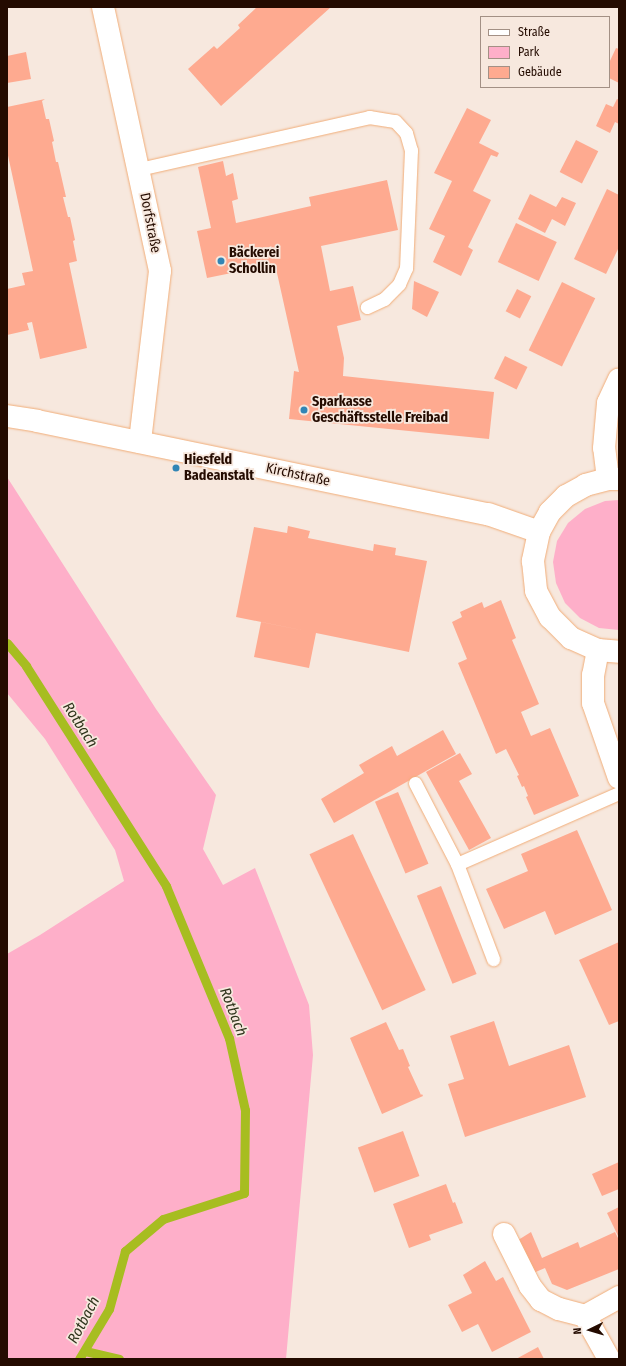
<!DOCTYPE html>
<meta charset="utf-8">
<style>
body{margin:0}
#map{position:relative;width:626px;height:1366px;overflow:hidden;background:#f7e8de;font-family:"Fira Sans Condensed",sans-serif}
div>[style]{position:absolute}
.green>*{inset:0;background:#feafc9}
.stream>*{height:9px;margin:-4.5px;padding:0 4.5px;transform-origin:4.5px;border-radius:4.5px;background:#a7bd20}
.building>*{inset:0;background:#feaa90;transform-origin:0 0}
.roads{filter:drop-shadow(0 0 1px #f1ad78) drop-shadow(0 0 1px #f1ad78)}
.lane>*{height:13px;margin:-6.5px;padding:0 6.5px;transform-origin:6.5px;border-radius:6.5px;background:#fff}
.street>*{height:22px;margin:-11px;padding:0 11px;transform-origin:11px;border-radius:11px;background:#fff}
.secondary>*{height:22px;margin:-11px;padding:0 11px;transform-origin:11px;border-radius:11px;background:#fff}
.dots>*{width:11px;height:11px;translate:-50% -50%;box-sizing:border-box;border:2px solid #f7e8de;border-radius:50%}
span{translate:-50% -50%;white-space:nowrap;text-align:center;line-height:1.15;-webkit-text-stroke:3.5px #f7e8de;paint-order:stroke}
.street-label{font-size:14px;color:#240b00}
.poi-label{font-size:14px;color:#240b00;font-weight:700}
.left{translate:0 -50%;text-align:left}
.water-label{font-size:15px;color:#2f341c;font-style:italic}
.frame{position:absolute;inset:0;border:8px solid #240b00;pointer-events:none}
.legend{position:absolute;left:480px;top:16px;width:130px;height:72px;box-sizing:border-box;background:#f7e8de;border:1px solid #a39085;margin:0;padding:5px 7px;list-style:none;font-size:12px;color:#240b00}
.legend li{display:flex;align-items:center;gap:8px;height:20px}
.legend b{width:20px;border:1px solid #a39085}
.north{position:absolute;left:570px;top:1310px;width:40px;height:40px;-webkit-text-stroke:3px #f7e8de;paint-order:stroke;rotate:265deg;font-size:11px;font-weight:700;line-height:16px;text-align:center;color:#240b00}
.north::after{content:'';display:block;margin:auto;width:14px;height:18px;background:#240b00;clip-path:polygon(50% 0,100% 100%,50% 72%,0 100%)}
</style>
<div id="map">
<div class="green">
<i style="clip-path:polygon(7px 477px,156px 709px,216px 795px,203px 849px,223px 885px,255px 868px,309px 1005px,313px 1055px,286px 1359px,7px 1359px,7px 954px,40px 935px,124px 881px,115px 850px,45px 739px,7px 693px)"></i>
<i style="clip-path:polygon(619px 500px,619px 630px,599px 628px,580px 618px,565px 603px,556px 583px,553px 562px,557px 541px,568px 523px,585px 509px,605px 501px)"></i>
</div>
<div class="stream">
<i style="left:7px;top:643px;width:30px;rotate:50deg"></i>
<i style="left:26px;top:666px;width:261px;rotate:57.5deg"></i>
<i style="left:166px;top:886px;width:165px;rotate:67.5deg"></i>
<i style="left:229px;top:1038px;width:74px;rotate:77.5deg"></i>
<i style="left:245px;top:1110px;width:83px;rotate:90.7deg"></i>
<i style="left:244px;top:1193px;width:85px;rotate:162.2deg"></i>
<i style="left:163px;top:1219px;width:50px;rotate:139.9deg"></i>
<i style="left:125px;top:1251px;width:60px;rotate:105.4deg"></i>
<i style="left:109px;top:1309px;width:58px;rotate:121deg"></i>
<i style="left:85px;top:1351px;width:35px;rotate:13deg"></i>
</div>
<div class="building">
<i style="clip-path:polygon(257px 7px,331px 7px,221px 106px,188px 69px,214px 46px,217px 49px,240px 28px,238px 25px)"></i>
<i style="clip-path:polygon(616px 48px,619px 49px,619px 83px,609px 78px,609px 63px)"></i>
<i style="clip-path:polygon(26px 52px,31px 79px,7px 83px,7px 56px)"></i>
<i style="clip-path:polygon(45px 99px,42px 101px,46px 119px,49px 119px,54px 141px,50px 143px,52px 142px,56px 162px,58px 162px,66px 197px,63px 197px,68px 217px,70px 217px,75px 240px,73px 241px,77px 261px,69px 263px,87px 348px,40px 359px,32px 322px,27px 323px,29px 330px,7px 335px,7px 289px,25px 285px,22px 273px,33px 271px,7px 151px,7px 107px)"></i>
<i style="clip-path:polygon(617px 99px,619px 100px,619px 124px,615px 122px,610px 133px,596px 126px,606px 104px,613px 107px)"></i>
<i style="clip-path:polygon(467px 108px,491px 120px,479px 143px,499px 153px,497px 157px,491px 155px,473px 191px,491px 200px,468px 247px,473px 250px,461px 276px,433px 262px,445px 236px,429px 229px,452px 181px,434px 173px)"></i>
<i style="left:576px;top:140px;width:25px;height:36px;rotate:27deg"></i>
<i style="clip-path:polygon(223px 161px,226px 176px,233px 173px,238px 199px,232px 201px,236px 223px,311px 206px,309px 197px,387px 180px,398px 230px,321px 246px,330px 291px,353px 286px,361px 320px,337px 326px,344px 358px,343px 376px,494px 392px,489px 439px,289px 419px,294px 371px,299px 372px,275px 264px,207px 278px,197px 231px,211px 228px,198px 167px)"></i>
<i style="clip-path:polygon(607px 189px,619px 195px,619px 247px,606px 274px,574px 259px)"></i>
<i style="clip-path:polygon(530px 194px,556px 207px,562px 197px,576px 203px,565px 226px,552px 219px,545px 233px,518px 219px)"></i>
<i style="left:516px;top:223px;width:45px;height:43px;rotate:25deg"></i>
<i style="clip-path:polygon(414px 281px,439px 292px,427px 317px,412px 309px)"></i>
<i style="left:562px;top:282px;width:37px;height:76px;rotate:26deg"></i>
<i style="left:517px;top:289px;width:16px;height:25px;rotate:27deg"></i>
<i style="left:505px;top:356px;width:25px;height:25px;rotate:26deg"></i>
<i style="clip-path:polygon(288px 526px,310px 531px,308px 538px,373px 551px,374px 544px,396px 548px,395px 555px,427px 561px,409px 652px,316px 633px,309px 668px,254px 657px,261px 622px,316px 633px,236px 617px,254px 527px,287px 533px)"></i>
<i style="clip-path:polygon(501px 600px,516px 638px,512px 640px,539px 704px,521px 712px,531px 736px,550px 728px,579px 796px,534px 815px,526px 797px,528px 796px,524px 786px,522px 787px,517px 776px,519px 775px,506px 749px,496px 754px,458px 663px,467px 659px,452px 622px,462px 617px,460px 612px,482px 602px,484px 608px)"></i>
<i style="clip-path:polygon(443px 730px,456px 754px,334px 823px,321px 799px,364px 773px,359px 765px,392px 746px,397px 756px)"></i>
<i style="clip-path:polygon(460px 753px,472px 774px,459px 781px,491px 838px,469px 850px,426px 772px)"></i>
<i style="left:398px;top:792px;width:78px;height:25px;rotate:67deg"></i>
<i style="clip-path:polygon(577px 830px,612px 910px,555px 935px,545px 911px,504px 929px,486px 889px,528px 871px,521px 854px)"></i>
<i style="left:353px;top:834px;width:172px;height:48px;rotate:65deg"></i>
<i style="left:441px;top:886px;width:95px;height:26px;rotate:68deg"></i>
<i style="clip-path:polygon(619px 942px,619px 1021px,609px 1025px,579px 960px)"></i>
<i style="clip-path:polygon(494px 1021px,509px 1066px,569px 1045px,586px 1097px,465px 1137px,448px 1084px,464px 1079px,450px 1036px)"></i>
<i style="clip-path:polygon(386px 1022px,399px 1050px,403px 1049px,410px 1066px,408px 1067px,421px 1095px,422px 1094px,423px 1096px,382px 1114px,350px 1038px)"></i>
<i style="left:403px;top:1131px;width:48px;height:48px;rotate:70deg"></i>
<i style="clip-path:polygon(619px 1162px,619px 1189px,602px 1196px,592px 1174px)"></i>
<i style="clip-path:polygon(446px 1184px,453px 1203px,455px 1202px,463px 1223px,429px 1235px,431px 1240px,409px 1248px,393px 1204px)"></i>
<i style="clip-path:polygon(619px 1207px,619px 1238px,607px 1213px)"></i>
<i style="clip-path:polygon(531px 1232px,542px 1258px,578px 1242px,580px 1248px,615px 1232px,619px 1240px,619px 1269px,567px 1290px,552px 1284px,545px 1268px,531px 1274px,515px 1242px)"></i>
<i style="clip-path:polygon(485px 1261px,496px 1281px,503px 1277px,531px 1332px,492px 1352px,478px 1324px,462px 1332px,448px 1305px,472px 1293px,463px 1275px)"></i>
<i style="clip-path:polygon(538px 1347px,544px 1359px,516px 1359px)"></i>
</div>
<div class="roads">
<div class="lane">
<i style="left:139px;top:169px;width:236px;rotate:-12.7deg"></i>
<i style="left:369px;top:117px;width:26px;rotate:9deg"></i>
<i style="left:395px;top:121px;width:16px;rotate:47deg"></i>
<i style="left:406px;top:133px;width:18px;rotate:74deg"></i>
<i style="left:411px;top:150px;width:118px;rotate:92.4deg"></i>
<i style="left:406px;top:268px;width:17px;rotate:114deg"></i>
<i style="left:399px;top:284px;width:21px;rotate:135deg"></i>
<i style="left:384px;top:299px;width:19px;rotate:155deg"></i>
<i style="left:415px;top:783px;width:91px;rotate:62.6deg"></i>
<i style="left:457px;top:864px;width:177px;rotate:-23.7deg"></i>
<i style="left:457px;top:864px;width:102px;rotate:69.2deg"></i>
</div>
<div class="street">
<i style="left:103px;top:7px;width:270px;rotate:77.8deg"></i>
<i style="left:160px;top:271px;width:172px;rotate:96.7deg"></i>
<i style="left:608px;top:479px;width:31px;rotate:-97deg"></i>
<i style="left:604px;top:448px;width:45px;rotate:-84.9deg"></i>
<i style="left:608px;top:403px;width:26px;rotate:-65deg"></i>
<i style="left:598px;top:650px;width:25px;rotate:101deg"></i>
<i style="left:593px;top:675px;width:28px;rotate:90deg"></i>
<i style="left:593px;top:703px;width:79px;rotate:70.9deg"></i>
<i style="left:504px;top:1234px;width:58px;rotate:63.4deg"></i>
<i style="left:530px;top:1286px;width:18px;rotate:52deg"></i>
<i style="left:541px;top:1300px;width:20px;rotate:27deg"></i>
<i style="left:559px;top:1309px;width:27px;rotate:15deg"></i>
<i style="left:609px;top:1359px;width:49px;rotate:-119.2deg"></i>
<i style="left:585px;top:1316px;width:39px;rotate:-29deg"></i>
</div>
<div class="secondary">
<i style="left:7px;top:416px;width:30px;rotate:9deg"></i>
<i style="left:37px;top:421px;width:460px;rotate:11.7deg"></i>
<i style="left:488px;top:514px;width:54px;rotate:19.4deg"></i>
<i style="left:619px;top:479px;width:11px;rotate:180deg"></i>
<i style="left:608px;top:479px;width:23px;rotate:165deg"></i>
<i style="left:586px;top:485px;width:23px;rotate:151deg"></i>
<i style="left:566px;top:496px;width:23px;rotate:135deg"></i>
<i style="left:550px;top:512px;width:23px;rotate:119deg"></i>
<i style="left:539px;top:532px;width:30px;rotate:102deg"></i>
<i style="left:533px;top:561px;width:30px;rotate:84deg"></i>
<i style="left:536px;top:591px;width:30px;rotate:62deg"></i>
<i style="left:550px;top:617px;width:30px;rotate:45deg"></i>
<i style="left:571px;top:638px;width:30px;rotate:24deg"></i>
<i style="left:598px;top:650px;width:21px;rotate:5deg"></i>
</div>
</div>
<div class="dots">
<i style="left:221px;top:261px;background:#3285b5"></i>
<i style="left:304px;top:410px;background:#3285b5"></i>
<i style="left:176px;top:468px;background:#3285b5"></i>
</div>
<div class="street-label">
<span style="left:150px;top:223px;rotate:79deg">Dorfstraße</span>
<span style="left:298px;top:475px;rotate:12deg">Kirchstraße</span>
</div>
<div class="poi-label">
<span class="left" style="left:229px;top:261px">Bäckerei<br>Schollin</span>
<span class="left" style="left:312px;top:410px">Sparkasse<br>Geschäftsstelle Freibad</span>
<span class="left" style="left:184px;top:468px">Hiesfeld<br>Badeanstalt</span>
</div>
<div class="water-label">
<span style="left:80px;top:725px;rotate:57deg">Rotbach</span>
<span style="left:233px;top:1012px;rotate:69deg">Rotbach</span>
<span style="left:84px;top:1320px;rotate:-62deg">Rotbach</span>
</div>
<div class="frame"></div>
<ul class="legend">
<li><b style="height:5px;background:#fff"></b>Straße</li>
<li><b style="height:11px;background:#feafc9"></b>Park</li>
<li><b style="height:11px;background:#feaa90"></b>Gebäude</li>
</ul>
<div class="north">N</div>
</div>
